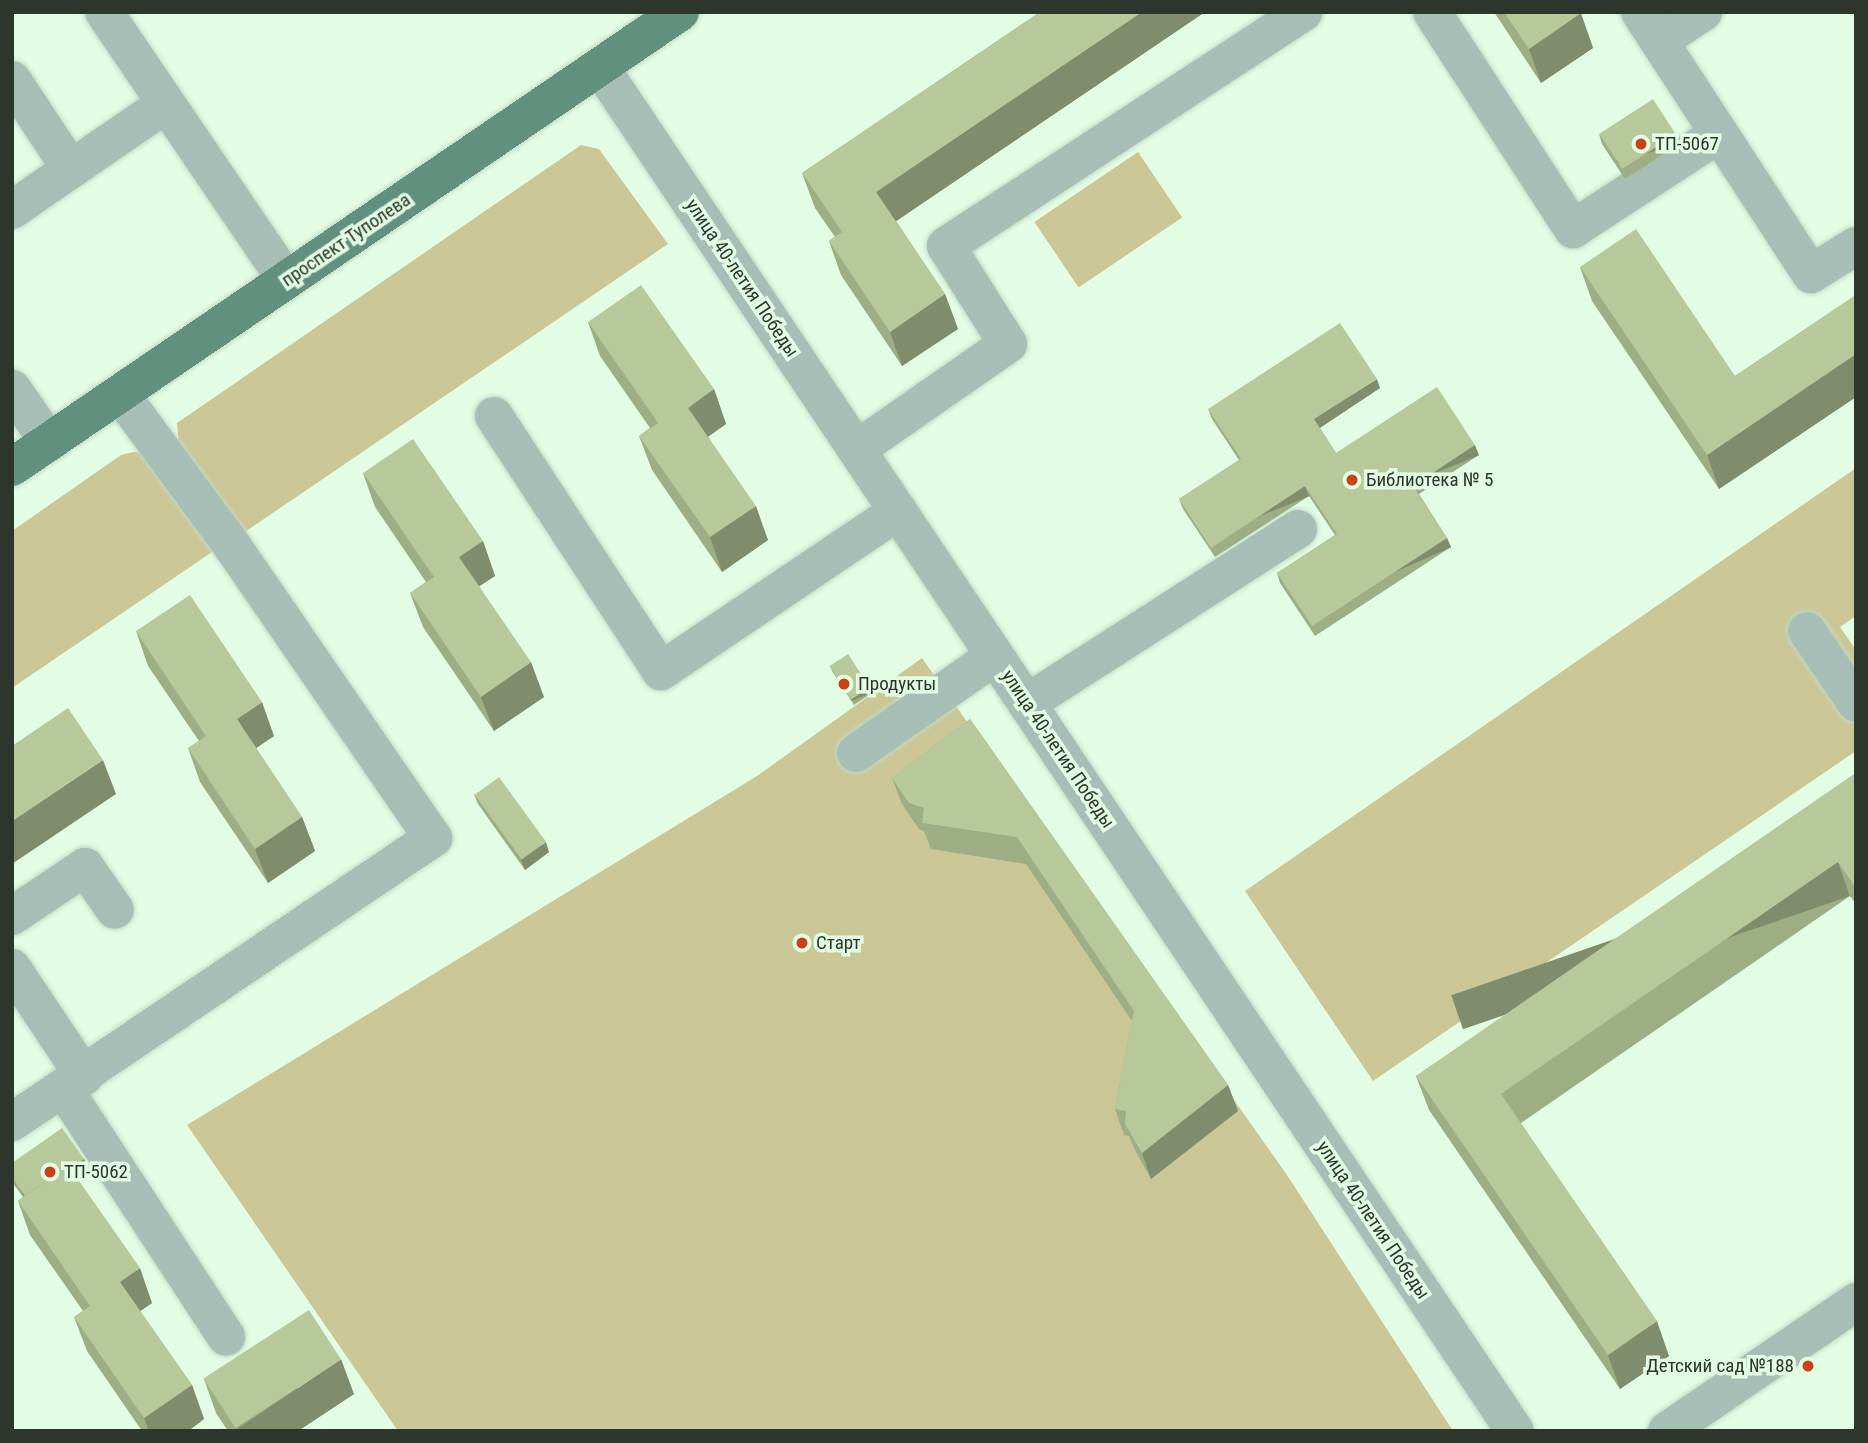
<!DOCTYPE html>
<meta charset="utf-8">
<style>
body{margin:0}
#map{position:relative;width:1868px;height:1443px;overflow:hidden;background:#e3fde5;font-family:"Roboto Condensed",sans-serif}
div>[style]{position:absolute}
.green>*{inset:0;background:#cbc695;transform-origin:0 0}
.roads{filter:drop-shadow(0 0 2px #c2d9c4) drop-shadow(0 0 2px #c2d9c4)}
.minor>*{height:38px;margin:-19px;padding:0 19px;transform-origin:19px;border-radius:19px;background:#a6beb5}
.major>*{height:38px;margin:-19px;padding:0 19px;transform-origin:19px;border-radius:19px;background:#62907f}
.wall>*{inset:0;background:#9dad84}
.shaded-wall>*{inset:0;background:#808d6c;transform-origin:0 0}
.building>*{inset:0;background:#b7c99a;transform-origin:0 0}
.dots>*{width:19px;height:19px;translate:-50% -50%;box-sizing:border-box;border:4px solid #e3fde5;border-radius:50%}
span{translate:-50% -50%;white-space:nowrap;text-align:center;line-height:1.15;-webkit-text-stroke:7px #e3fde5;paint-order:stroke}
.poi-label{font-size:19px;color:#2d362d}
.left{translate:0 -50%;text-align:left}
.right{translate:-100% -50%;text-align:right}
.street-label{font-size:19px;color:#2d362d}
.frame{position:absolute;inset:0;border:14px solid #2d362d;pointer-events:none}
</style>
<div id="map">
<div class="green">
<i style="clip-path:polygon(581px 145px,599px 149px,668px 244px,239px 536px,179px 446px,177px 423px)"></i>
<i style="left:1138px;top:152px;width:79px;height:125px;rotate:56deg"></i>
<i style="clip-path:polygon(133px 452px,146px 453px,215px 550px,12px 688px,12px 531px,121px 455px)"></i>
<i style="clip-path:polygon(1856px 468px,1856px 616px,1840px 627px,1856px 650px,1856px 751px,1373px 1081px,1245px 891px)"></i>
<i style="clip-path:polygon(922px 658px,1287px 1175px,1453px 1431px,398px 1431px,187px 1125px,757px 776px)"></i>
</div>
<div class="roads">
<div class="minor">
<i style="left:104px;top:12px;width:324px;rotate:55.8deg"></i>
<i style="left:1432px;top:12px;width:259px;rotate:57deg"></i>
<i style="left:1573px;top:229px;width:174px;rotate:-33.1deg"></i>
<i style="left:1640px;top:12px;width:313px;rotate:56.9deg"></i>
<i style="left:1811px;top:274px;width:53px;rotate:-31.9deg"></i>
<i style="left:1659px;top:41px;width:53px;rotate:-33.4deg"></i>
<i style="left:600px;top:67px;width:1642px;rotate:56.15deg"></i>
<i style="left:12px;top:80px;width:107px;rotate:56.5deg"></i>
<i style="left:71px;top:169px;width:115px;rotate:-34.4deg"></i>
<i style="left:12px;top:210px;width:72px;rotate:-34.8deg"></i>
<i style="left:12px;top:389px;width:65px;rotate:55.1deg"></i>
<i style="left:494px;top:416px;width:305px;rotate:56.8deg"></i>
<i style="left:661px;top:671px;width:286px;rotate:-34deg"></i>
<i style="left:857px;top:449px;width:184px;rotate:-34.8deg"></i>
<i style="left:1008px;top:344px;width:116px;rotate:-122.3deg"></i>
<i style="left:946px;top:246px;width:427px;rotate:-33.2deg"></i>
<i style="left:1807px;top:631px;width:87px;rotate:55.8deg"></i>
<i style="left:1027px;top:703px;width:322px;rotate:-32.7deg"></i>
<i style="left:856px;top:753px;width:169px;rotate:-34.9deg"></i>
<i style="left:12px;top:916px;width:88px;rotate:-33.9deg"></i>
<i style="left:85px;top:867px;width:52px;rotate:55.1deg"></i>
<i style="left:12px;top:968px;width:130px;rotate:56.3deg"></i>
<i style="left:64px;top:1089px;width:296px;rotate:56.8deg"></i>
<i style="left:12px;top:1122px;width:508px;rotate:-34deg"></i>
<i style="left:433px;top:838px;width:353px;rotate:-124.5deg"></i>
<i style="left:233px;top:547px;width:190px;rotate:-126.4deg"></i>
<i style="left:1667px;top:1431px;width:229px;rotate:-34.3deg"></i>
</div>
<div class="major">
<i style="left:12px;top:467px;width:808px;rotate:-34.26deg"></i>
</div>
</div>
<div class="wall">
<i style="clip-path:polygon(1040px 12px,1205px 12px,896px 221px,945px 294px,958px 329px,902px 366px,841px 275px,829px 241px,835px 237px,815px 208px,802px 173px)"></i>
<i style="clip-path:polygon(1494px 12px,1580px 12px,1593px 48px,1541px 83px)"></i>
<i style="clip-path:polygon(1599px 134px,1679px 144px,1625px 179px,1602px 144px)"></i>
<i style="clip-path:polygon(1580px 267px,1735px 376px,1856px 295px,1856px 397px,1719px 489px,1592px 301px)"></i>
<i style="clip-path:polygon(588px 322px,714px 389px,726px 424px,708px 436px,768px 540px,722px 572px,652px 470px,639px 436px,650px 428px,600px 356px)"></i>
<i style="clip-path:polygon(1380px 388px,1320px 428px,1336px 453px,1479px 455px,1419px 494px,1447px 538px,1451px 547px,1315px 636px,1280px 583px,1277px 573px,1335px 535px,1309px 496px,1215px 557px,1183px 509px,1179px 499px,1239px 460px,1212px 419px,1208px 409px)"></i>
<i style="clip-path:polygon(363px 473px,483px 541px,495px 576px,479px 586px,544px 697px,494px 731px,423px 627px,410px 593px,426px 582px,375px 507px)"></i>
<i style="clip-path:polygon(136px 631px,274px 736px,256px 748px,302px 817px,315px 851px,268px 883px,200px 782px,188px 748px,199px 741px,148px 666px)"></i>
<i style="clip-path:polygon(830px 666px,872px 693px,854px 705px,832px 671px)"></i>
<i style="clip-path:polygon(970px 719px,1228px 1085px,1238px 1111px,1151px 1179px,1135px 1150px,1129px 1136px,1124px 1135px,1115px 1109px,1132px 1021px,1026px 864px,931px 849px,924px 831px,919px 829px,902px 804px,892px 778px)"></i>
<i style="clip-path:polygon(1856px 777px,1856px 904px,1850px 896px,1521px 1123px,1669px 1356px,1620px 1389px,1429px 1110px,1416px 1076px)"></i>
<i style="clip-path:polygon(474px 794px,549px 852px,525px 870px,478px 804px)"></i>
<i style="clip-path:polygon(84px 1159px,88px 1169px,76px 1177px,152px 1303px,140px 1311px,192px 1385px,204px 1419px,188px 1431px,142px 1431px,87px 1351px,74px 1317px,83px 1311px,30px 1235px,18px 1201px,23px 1197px,12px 1182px,12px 1163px)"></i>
<i style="clip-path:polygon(204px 1379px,354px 1394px,298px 1431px,228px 1431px,216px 1413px)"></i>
</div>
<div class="shaded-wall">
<i style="clip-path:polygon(1142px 12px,1205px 12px,889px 226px,876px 192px)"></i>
<i style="clip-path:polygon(1581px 13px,1593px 48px,1541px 83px,1529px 49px)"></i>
<i style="left:1676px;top:134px;width:10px;height:65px;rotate:73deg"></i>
<i style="clip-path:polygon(945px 294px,958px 329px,902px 366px,890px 332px)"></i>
<i style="clip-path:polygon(1856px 354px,1856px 397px,1719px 489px,1707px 455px)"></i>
<i style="clip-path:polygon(1377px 379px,1380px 388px,1318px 429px,1314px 419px)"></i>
<i style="clip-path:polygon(714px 389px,726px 424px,701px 442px,688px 408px)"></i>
<i style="left:1475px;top:445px;width:11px;height:74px;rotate:68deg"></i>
<i style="left:1305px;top:486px;width:11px;height:113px;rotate:68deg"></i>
<i style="clip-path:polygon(756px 506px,768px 540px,722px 572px,710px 537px)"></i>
<i style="left:1447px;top:538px;width:10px;height:161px;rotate:66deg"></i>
<i style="clip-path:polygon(483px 541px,495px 576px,472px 591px,459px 557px)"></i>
<i style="clip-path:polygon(531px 662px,544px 697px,494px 731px,481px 697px)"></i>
<i style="left:870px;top:688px;width:5px;height:22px;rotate:68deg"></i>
<i style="clip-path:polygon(262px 702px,274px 736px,249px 753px,237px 719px)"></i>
<i style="clip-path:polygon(103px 760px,116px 794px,12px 864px,12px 821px)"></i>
<i style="clip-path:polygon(302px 817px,315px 851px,268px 883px,255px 849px)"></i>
<i style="clip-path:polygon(546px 842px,549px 852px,525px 870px,521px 860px)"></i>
<i style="left:1838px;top:862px;width:36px;height:409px;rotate:71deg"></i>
<i style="clip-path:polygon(1228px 1085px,1238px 1111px,1151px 1179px,1142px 1153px)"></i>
<i style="left:84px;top:1159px;width:11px;height:70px;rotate:68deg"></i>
<i style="clip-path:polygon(140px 1268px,152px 1303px,133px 1316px,120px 1282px)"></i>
<i style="clip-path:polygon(1657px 1321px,1669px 1356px,1620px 1389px,1608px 1355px)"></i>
<i style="clip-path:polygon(341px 1359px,354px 1394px,298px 1431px,237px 1431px,237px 1429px)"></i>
<i style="clip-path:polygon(192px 1385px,204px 1419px,188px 1431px,149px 1431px,144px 1418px)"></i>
</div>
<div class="building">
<i style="clip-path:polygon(1040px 12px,1142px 12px,876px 192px,945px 294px,890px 332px,829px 241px,842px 232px,802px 173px)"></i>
<i style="clip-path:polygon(1504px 12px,1580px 12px,1581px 13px,1529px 49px)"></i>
<i style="left:1653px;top:99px;width:42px;height:64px;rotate:57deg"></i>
<i style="clip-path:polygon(1636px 229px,1735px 376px,1856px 295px,1856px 354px,1707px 455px,1580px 267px)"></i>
<i style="clip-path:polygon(641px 285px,714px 389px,688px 408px,756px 506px,710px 537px,639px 436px,658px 423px,588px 322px)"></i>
<i style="clip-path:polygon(1340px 323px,1377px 379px,1314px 419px,1336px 453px,1437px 387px,1475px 445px,1413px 486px,1447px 538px,1312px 626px,1277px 573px,1337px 534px,1305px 486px,1211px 548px,1179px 499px,1241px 459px,1208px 409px)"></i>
<i style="clip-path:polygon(413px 439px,483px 541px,459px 557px,531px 662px,481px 697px,410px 593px,434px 577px,363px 473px)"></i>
<i style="clip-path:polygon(190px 595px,262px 702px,237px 719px,302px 817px,255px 849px,188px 748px,206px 736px,136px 631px)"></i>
<i style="left:848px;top:654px;width:40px;height:22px;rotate:57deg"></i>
<i style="clip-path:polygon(68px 708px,103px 760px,12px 821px,12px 746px)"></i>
<i style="clip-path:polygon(970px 719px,1228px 1085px,1142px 1153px,1125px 1124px,1126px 1111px,1115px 1109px,1134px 1011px,1017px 837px,922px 823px,924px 808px,909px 803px,892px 778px)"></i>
<i style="clip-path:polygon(1854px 774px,1856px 777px,1856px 888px,1838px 862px,1501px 1094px,1657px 1321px,1608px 1355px,1416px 1076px)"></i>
<i style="left:499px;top:777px;width:80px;height:30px;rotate:54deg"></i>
<i style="clip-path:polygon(62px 1128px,84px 1159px,71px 1169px,68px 1165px,25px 1196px,12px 1177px,12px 1163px)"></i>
<i style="clip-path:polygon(68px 1165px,140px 1268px,120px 1282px,192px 1385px,144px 1418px,74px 1317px,90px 1306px,18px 1201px)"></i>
<i style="left:309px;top:1310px;width:59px;height:126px;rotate:57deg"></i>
</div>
<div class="dots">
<i style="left:1641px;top:144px;background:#ca4218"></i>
<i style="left:1352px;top:480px;background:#ca4218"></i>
<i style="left:844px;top:684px;background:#ca4218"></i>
<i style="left:802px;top:943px;background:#ca4218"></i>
<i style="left:50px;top:1172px;background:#ca4218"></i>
<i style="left:1808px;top:1366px;background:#ca4218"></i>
</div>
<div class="poi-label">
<span class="left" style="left:1655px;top:144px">ТП-5067</span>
<span class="left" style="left:1366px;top:480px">Библиотека № 5</span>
<span class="left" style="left:858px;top:684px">Продукты</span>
<span class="left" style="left:816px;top:943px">Старт</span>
<span class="left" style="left:64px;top:1172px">ТП-5062</span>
<span class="right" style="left:1794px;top:1366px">Детский сад №188</span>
</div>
<div class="street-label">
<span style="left:346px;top:240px;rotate:-34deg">проспект Туполева</span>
<span style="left:742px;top:278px;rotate:56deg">улица 40-летия Победы</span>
<span style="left:1058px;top:749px;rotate:56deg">улица 40-летия Победы</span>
<span style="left:1373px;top:1220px;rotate:56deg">улица 40-летия Победы</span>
</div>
<div class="frame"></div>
</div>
